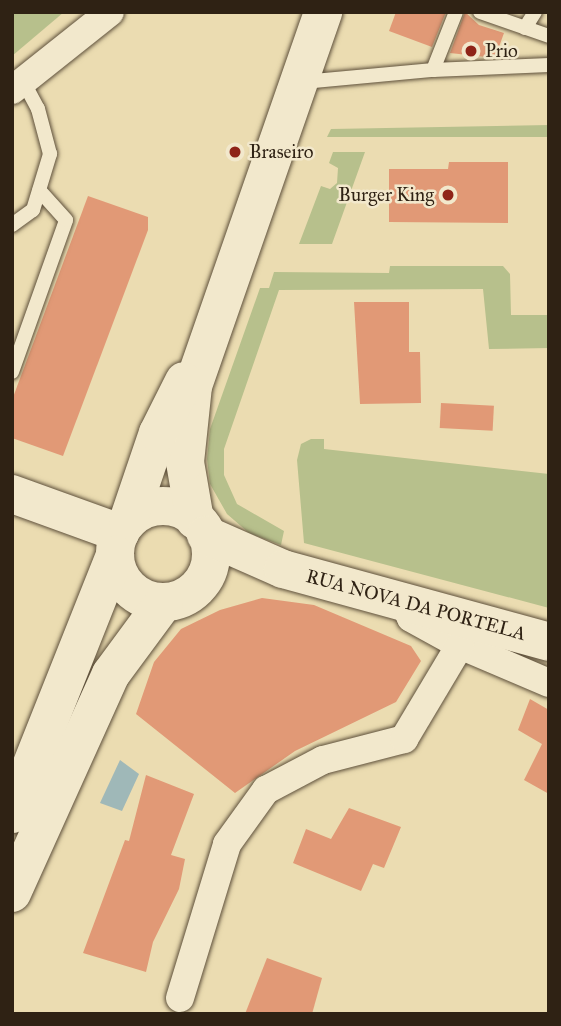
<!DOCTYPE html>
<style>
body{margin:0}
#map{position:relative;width:561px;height:1026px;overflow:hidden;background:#ebdcb1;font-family:"IM FELL Great Primer",serif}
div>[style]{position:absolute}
.green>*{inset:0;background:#b7c08c}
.water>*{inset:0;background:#9fb8b8}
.building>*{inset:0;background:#e19976;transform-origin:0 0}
.roads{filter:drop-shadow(0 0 2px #5e503b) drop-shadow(0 0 2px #5e503b)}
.lane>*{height:14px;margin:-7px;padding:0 7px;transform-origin:7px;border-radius:7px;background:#f2e8cc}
.street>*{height:28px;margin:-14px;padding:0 14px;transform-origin:14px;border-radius:14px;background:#f2e8cc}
.secondary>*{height:38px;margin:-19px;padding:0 19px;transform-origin:19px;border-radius:19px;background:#f2e8cc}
.secondary>.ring{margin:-19px;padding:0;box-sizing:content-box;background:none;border:38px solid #f2e8cc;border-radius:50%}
.dots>*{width:19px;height:19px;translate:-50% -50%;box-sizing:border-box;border:4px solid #f2e8cc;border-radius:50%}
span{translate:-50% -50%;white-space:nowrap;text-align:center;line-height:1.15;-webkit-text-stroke:5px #f2e8cc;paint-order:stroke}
.poi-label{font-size:19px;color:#2f2214}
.left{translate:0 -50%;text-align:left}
.right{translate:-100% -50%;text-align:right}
.street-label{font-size:19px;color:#2f2214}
.frame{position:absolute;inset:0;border:14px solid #2f2214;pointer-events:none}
</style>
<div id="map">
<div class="green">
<i style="clip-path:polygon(12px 12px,64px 12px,12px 56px)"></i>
<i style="clip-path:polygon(549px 125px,549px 137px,327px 137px,331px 129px)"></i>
<i style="clip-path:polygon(333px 152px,365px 152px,332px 244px,299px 244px,321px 186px,330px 189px,337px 183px,338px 168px,329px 163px)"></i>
<i style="clip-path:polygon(390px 266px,503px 266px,510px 274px,511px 315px,549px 315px,549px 348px,489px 349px,483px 289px,279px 290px,224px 449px,224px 475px,237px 504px,284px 531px,281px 545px,249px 533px,227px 514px,210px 484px,207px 459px,210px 429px,260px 288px,269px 288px,274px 272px,389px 273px)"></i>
<i style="clip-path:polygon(311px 439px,324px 439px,324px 449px,549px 474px,549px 608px,304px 543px,297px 460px,301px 444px)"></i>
</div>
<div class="water">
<i style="clip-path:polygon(120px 760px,139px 774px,122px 811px,100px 803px)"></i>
</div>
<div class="building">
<i style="clip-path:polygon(396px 12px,446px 12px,432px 47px,389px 31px)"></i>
<i style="clip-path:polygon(465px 12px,479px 25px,504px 33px,495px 58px,450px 53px)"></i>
<i style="clip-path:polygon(449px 162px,508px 162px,508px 223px,389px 222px,389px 169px,448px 169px)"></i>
<i style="clip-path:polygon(88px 196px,148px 217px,148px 230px,63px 456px,12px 438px,12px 400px)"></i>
<i style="clip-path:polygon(354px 302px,409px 302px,409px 352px,420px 352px,421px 403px,360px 404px)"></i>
<i style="left:441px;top:403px;width:53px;height:25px;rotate:3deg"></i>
<i style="clip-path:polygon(262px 598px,314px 605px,411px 646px,421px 661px,396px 702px,295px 751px,235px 793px,136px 714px,154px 662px,181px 629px,220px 610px)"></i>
<i style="clip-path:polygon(530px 699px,549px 710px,549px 794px,524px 780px,542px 744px,518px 730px)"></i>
<i style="clip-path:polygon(146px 775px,194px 794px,171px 855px,185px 859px,179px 889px,153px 942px,146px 972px,83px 953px,125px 840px,129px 841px)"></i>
<i style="clip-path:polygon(349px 808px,401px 827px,384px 868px,373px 864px,361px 891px,293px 863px,306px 829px,331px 839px)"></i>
<i style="clip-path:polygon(267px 958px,322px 978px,312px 1014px,245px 1014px)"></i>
</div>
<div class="roads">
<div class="lane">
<i style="left:480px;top:12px;width:73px;rotate:19.2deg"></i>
<i style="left:525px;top:28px;width:19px;rotate:-58deg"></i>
<i style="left:433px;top:70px;width:116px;rotate:-2.5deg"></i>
<i style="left:303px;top:82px;width:131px;rotate:-5.3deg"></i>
<i style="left:433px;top:70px;width:62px;rotate:-68.4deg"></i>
<i style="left:12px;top:225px;width:26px;rotate:-36deg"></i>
<i style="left:33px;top:210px;width:59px;rotate:-73.1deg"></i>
<i style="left:50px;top:154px;width:47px;rotate:-104.9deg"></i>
<i style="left:38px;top:109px;width:32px;rotate:-118deg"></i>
<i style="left:12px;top:372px;width:161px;rotate:-70.4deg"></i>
<i style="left:66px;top:220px;width:40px;rotate:-132deg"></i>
</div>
<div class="street">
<i style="left:12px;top:90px;width:125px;rotate:-38.5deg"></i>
<i style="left:405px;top:606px;width:13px;rotate:63deg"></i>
<i style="left:411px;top:618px;width:56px;rotate:28.9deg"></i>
<i style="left:460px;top:645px;width:97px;rotate:23.1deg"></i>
<i style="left:180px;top:998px;width:161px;rotate:-73deg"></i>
<i style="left:227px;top:844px;width:67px;rotate:-54.2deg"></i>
<i style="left:266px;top:790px;width:64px;rotate:-27.8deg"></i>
<i style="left:323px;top:760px;width:84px;rotate:-14.5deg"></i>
<i style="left:404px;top:739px;width:109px;rotate:-59.2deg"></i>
</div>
<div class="secondary">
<i style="left:12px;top:494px;width:115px;rotate:19.9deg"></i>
<i class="ring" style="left:115px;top:506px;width:58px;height:58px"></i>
<i style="left:195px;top:520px;width:59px;rotate:-99.8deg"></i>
<i style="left:185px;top:462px;width:76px;rotate:-84deg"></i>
<i style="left:193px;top:386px;width:396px;rotate:-70.8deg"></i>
<i style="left:128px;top:521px;width:93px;rotate:-71.2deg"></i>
<i style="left:158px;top:433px;width:58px;rotate:-63.4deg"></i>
<i style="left:206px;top:535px;width:84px;rotate:23.8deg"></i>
<i style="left:283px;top:569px;width:276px;rotate:15.3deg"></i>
<i style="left:12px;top:814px;width:279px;rotate:-68.3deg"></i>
<i style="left:12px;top:893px;width:240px;rotate:-65.7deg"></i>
<i style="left:111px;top:674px;width:89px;rotate:-53.6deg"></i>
</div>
</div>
<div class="dots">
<i style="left:471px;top:51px;background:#8f2418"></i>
<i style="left:235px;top:152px;background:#8f2418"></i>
<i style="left:448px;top:195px;background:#8f2418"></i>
</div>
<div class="poi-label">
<span class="left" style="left:485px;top:51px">Prio</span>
<span class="left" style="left:249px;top:152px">Braseiro</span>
<span class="right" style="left:434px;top:195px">Burger King</span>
</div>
<div class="street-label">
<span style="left:416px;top:605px;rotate:15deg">RUA NOVA DA PORTELA</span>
</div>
<div class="frame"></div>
</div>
